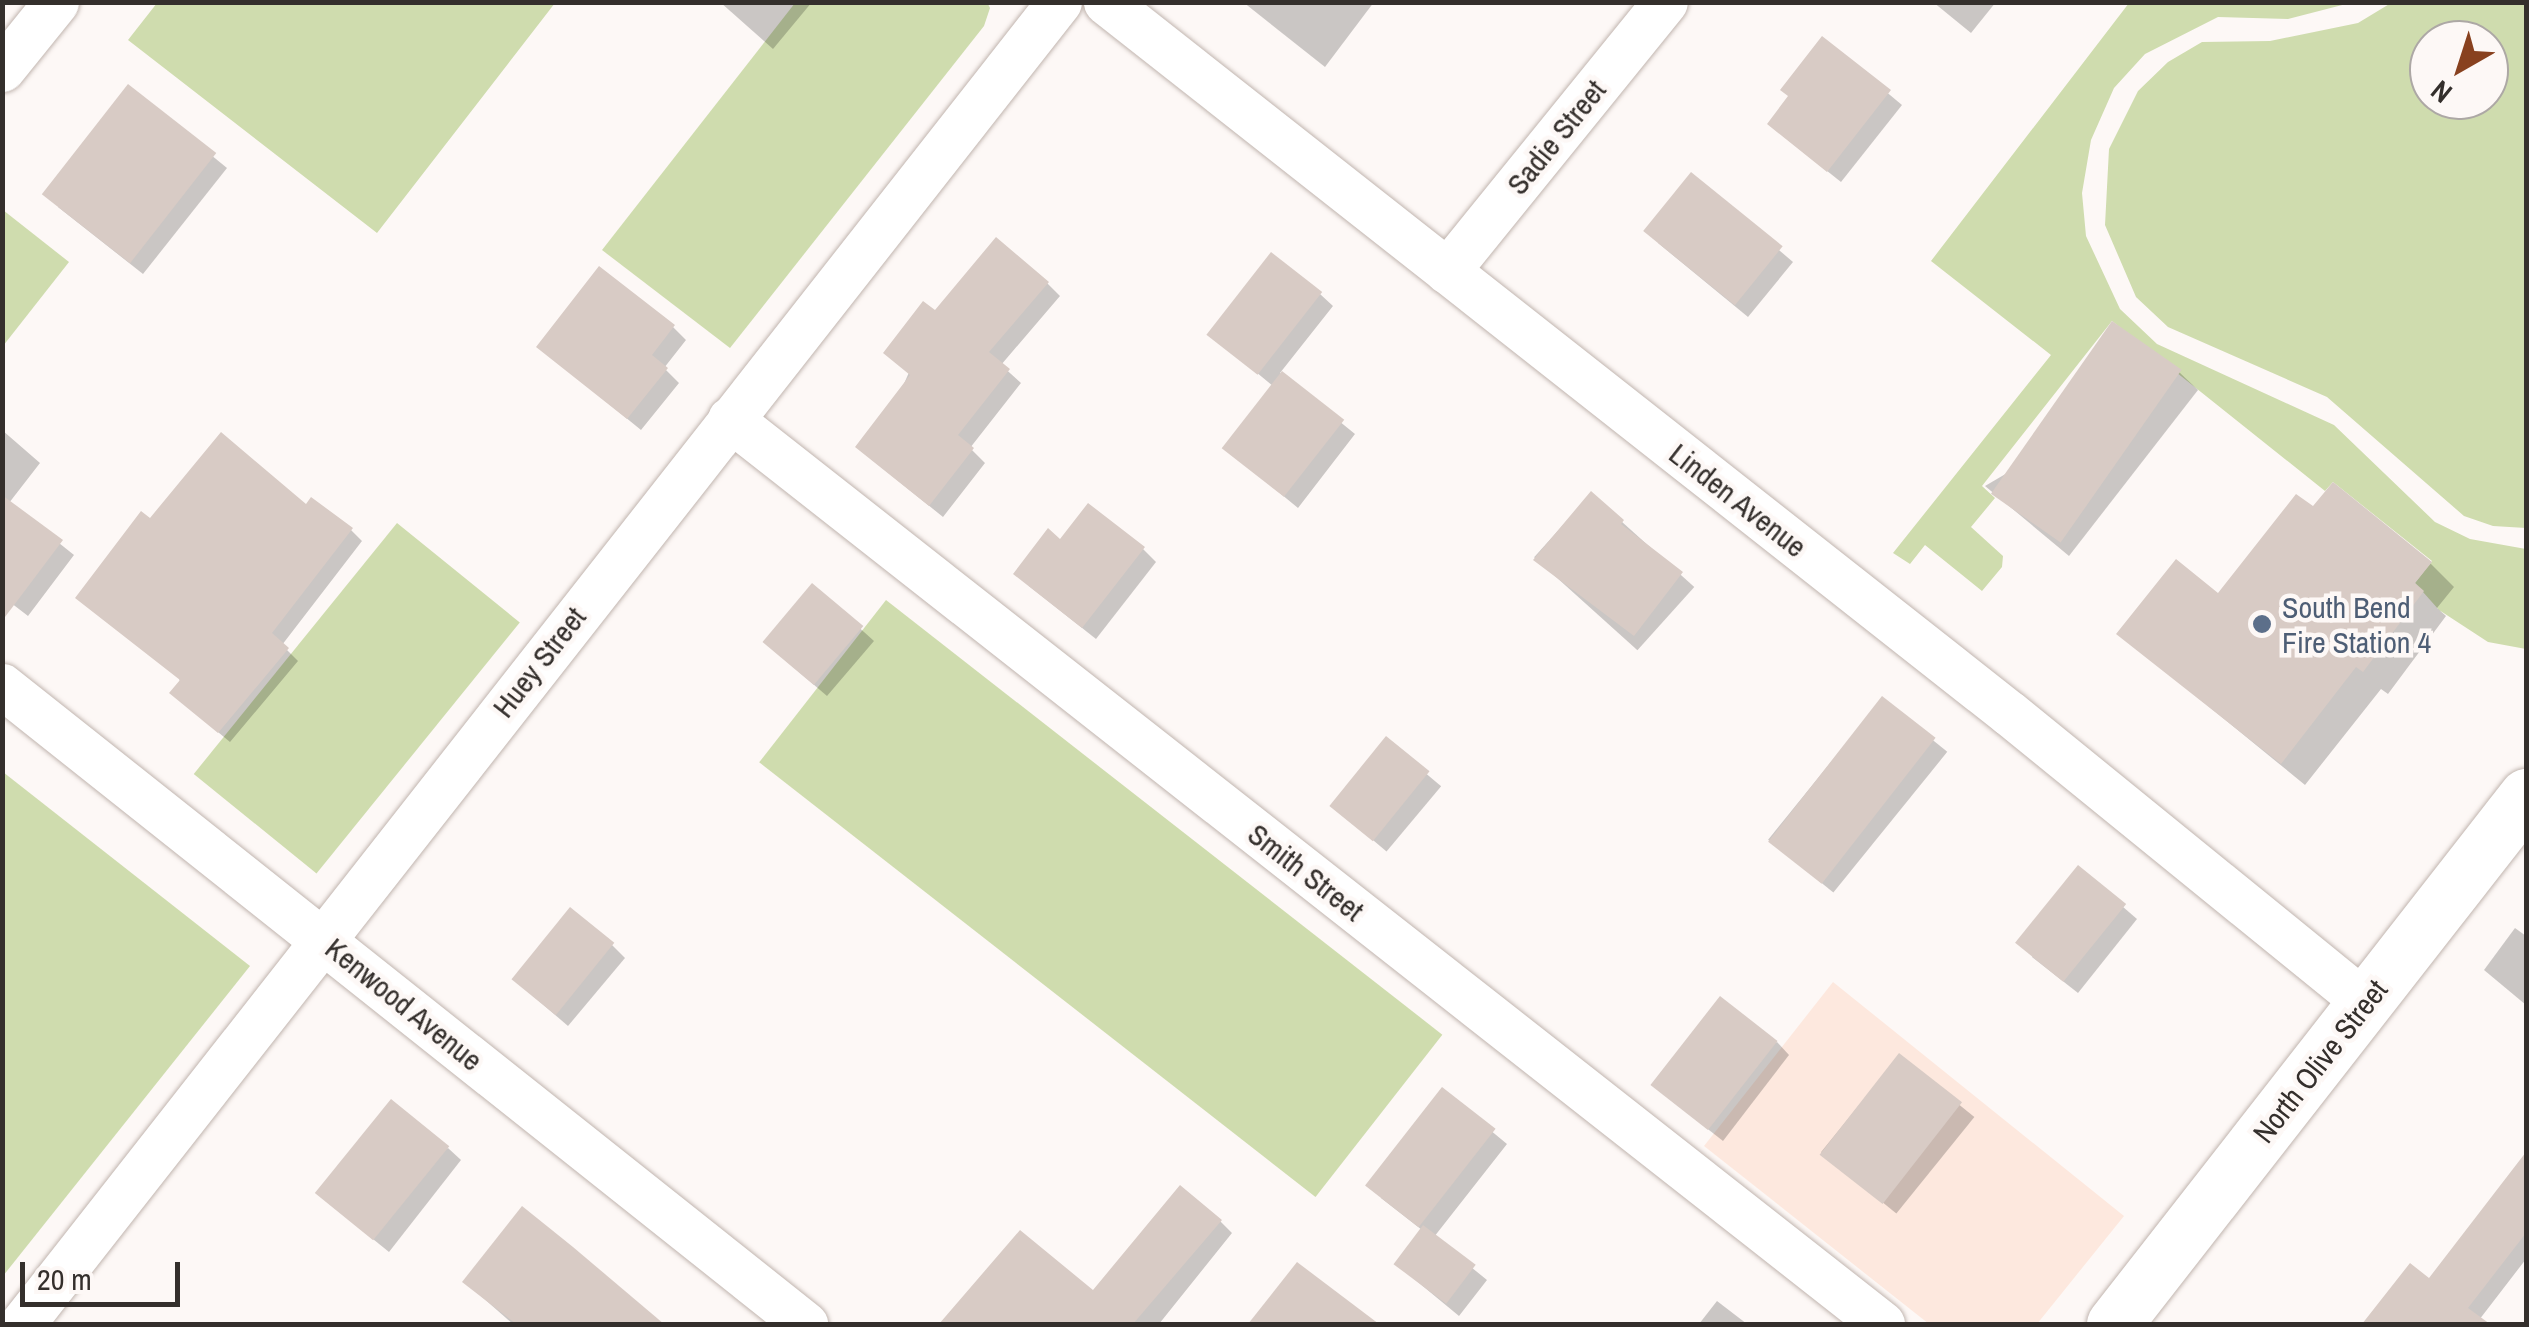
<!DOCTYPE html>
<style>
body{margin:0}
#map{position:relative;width:2529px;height:1327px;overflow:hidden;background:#fdf8f6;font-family:"Archivo Narrow",sans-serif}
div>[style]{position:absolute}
.built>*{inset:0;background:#fde8de}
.green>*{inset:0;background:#cfdcae;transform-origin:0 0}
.shadow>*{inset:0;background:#0003;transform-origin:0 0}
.building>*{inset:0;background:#d8cbc5;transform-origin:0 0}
.roads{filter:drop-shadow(0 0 2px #c1b5af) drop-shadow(0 0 2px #c1b5af)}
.minor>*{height:45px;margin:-22.5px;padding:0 22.5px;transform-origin:22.5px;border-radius:22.5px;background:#fff}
.tertiary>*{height:55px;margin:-27.5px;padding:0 27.5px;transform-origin:27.5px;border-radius:27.5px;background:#fff}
.dots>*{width:28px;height:28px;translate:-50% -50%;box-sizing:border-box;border:5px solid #fdf8f6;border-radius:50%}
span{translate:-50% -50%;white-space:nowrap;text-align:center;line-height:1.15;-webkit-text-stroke:9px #fdf8f6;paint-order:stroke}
.street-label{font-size:30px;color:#342f2c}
.service-label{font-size:30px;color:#4e5e75}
.left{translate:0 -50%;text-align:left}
.frame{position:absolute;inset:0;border:5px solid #342f2c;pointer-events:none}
.north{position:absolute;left:2409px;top:20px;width:100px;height:100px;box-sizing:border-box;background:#fdf8f6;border:2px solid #ada8a5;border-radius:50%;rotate:219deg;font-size:28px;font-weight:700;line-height:40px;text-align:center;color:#342f2c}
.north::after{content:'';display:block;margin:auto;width:35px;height:45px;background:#88411f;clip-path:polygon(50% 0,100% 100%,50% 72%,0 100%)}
.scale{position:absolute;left:20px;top:1262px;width:160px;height:45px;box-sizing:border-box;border:5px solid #342f2c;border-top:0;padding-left:12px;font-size:30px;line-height:35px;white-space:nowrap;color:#342f2c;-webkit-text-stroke:8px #fdf8f6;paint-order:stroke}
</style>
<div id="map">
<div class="built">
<i style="clip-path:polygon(1833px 982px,2124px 1216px,2037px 1324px,1929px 1324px,1704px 1146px)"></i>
</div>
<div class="green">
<i style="clip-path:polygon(157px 3px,157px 2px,555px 3px,377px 233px,128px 40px)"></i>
<i style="clip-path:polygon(795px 3px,987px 2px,990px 8px,984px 26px,730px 348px,602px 250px)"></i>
<i style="clip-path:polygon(2129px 3px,2350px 3px,2288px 19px,2218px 17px,2145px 54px,2114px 88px,2091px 140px,2082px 193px,2086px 236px,2120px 309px,2157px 344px,2334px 425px,2435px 522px,2470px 539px,2526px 549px,2526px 649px,2488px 642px,2439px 610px,2415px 583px,2432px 561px,2333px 482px,2325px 491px,2112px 321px,1982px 486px,1995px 498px,1971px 527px,2003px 556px,2002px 567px,1982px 591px,1925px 545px,1910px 564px,1893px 553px,2051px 355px,1931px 261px)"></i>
<i style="clip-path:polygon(evenodd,2391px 3px,2526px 3px,2526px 528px,2493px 526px,2464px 516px,2327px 397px,2168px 327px,2136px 297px,2105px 225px,2109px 149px,2138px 91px,2168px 62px,2202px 42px,2270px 41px,2358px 23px,2391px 3px,2429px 40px,2489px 40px,2489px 100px,2429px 100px,2429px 40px)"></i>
<i style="clip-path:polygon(3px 210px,69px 262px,3px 346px,2px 210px)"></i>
<i style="left:397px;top:523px;width:158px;height:323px;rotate:39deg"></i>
<i style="left:886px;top:600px;width:706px;height:206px;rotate:38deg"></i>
<i style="clip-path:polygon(3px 772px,250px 966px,3px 1276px)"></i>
</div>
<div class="shadow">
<i style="clip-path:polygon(720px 2px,812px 2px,773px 49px)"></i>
<i style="clip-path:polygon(1243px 2px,1374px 2px,1325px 67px)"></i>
<i style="clip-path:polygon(1933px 2px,1996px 2px,1971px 33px)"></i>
<i style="clip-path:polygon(1823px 39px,1902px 105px,1841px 182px,1783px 136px,1791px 97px)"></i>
<i style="clip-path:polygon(129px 88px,227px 168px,143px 274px,58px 207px)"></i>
<i style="clip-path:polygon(1691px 175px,1793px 262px,1748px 317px,1658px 243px)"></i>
<i style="clip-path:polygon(1047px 283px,1060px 296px,1001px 365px,1021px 383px,970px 448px,985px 463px,943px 517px,871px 459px,935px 313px)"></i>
<i style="clip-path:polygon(1320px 294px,1333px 306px,1280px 373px,1355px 434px,1298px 508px,1225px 448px,1273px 386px,1210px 334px)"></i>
<i style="clip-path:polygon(673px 327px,686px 340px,664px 368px,679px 383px,641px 430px,539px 347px)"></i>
<i style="clip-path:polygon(2179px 372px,2198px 390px,2069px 556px,1985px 486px)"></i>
<i style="clip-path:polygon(2px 430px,40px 463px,9px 503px,74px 555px,28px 616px,2px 596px)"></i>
<i style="left:1591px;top:494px;width:139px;height:85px;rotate:42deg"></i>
<i style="clip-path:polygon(2314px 509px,2430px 563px,2454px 587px,2437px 608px,2446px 616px,2388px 694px,2381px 689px,2305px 785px,2120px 634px,2218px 596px)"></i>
<i style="clip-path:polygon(150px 521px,351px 530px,362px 541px,282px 645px,298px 661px,230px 742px,184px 704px)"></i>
<i style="clip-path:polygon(1061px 542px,1143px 549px,1156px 562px,1096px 639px,1029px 586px)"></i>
<i style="clip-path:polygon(813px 586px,874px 641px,827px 696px,778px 654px)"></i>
<i style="left:1882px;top:699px;width:84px;height:181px;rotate:39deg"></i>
<i style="left:1386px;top:740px;width:72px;height:85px;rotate:40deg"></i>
<i style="clip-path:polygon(2079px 869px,2137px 919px,2078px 993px,2032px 957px)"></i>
<i style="clip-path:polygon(2515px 928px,2526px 936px,2526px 1005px,2484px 970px)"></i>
<i style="clip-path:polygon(612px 945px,625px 958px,568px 1026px,526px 990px)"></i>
<i style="clip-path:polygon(1777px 1042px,1789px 1055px,1723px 1141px,1667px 1097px)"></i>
<i style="left:1899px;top:1056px;width:97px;height:124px;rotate:39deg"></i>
<i style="clip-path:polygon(1443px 1091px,1507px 1144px,1434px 1237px,1487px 1280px,1459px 1316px,1396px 1264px,1422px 1230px,1381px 1198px)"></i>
<i style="clip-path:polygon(448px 1148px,461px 1160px,389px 1252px,332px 1206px)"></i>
<i style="clip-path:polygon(2512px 1175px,2526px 1186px,2526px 1259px,2476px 1324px,2365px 1324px,2410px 1266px,2430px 1281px)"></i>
<i style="clip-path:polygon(1220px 1221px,1232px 1233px,1159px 1324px,946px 1321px,1093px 1294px)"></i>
<i style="clip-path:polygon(1297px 1265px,1362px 1318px,1357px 1324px,1252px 1324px)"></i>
<i style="clip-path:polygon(465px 1282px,652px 1320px,513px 1324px)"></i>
<i style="clip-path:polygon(1717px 1301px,1747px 1324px,1699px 1324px)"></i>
</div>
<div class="building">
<i style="clip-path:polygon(1822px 36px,1891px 90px,1827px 172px,1767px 124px,1788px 96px,1780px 90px)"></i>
<i style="left:128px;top:84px;width:112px;height:140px;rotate:38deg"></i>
<i style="left:1691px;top:172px;width:118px;height:76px;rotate:39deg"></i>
<i style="clip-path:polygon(996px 237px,1049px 282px,989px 352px,1010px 369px,958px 435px,974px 448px,929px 506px,855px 447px,910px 375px,883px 353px,923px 301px,935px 310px)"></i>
<i style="left:1271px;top:252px;width:65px;height:105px;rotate:38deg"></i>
<i style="clip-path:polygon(599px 266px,675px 325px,652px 355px,668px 368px,627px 419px,536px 347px)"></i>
<i style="left:2112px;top:321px;width:85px;height:211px;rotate:35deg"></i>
<i style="left:1282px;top:371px;width:79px;height:98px;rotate:38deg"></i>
<i style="clip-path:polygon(221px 432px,306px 504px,311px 497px,353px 528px,272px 633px,289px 648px,218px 733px,169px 693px,180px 680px,75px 598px,141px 511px,150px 518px)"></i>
<i style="clip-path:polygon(2333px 482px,2432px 562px,2415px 583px,2424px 591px,2363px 672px,2356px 667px,2281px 764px,2116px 634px,2176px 559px,2218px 593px,2296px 494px,2313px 506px)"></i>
<i style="clip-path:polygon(1591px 491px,1624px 520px,1621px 524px,1683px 572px,1634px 636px,1533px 560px)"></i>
<i style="clip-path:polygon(2px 495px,63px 540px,2px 621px)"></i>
<i style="clip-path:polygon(1088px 503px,1145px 547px,1082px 628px,1013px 574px,1048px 528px,1060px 539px)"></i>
<i style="left:812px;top:583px;width:67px;height:77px;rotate:40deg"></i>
<i style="left:1882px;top:696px;width:68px;height:185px;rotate:38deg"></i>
<i style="left:1386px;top:736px;width:56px;height:90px;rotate:39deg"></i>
<i style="left:2078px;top:865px;width:62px;height:100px;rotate:39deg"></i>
<i style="left:570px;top:907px;width:57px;height:93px;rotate:39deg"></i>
<i style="left:1720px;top:996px;width:73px;height:113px;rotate:38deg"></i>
<i style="left:1899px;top:1053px;width:80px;height:129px;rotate:38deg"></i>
<i style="left:1442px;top:1087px;width:68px;height:125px;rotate:38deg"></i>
<i style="left:391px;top:1099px;width:75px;height:121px;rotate:39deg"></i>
<i style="clip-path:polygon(2526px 1152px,2526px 1233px,2468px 1308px,2490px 1324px,2362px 1324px,2410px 1263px,2429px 1278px)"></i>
<i style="clip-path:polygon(1180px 1185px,1222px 1220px,1133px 1324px,939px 1324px,1020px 1230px,1093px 1290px)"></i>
<i style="clip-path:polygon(522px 1206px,573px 1247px,664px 1324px,516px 1324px,462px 1282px)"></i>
<i style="left:1423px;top:1225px;width:66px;height:49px;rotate:37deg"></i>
<i style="clip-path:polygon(1297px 1262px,1379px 1324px,1248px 1324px)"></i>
</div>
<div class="roads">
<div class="minor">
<i style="left:1106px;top:2px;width:1149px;rotate:38.22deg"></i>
<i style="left:2009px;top:713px;width:460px;rotate:39.1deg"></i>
<i style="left:2px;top:69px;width:86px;rotate:-51.1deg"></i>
<i style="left:1447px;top:271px;width:346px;rotate:-51deg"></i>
<i style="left:730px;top:419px;width:1465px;rotate:38.15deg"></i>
<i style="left:2px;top:686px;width:1026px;rotate:38.47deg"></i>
<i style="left:22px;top:1324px;width:1680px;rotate:-51.89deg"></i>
</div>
<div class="tertiary">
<i style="left:2114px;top:1324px;width:670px;rotate:-52.03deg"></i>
</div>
</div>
<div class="dots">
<i style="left:2262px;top:624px;background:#5c6f8a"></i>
</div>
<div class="street-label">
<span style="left:1556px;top:137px;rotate:-51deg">Sadie Street</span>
<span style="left:1738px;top:500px;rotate:38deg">Linden Avenue</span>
<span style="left:539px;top:662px;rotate:-52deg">Huey Street</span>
<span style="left:1306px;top:872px;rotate:38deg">Smith Street</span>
<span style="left:404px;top:1004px;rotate:39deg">Kenwood Avenue</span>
<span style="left:2320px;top:1061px;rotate:-52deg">North Olive Street</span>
</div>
<div class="service-label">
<span class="left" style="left:2282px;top:624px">South Bend<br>Fire Station 4</span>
</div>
<div class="frame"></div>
<div class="north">N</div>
<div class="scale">20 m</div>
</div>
